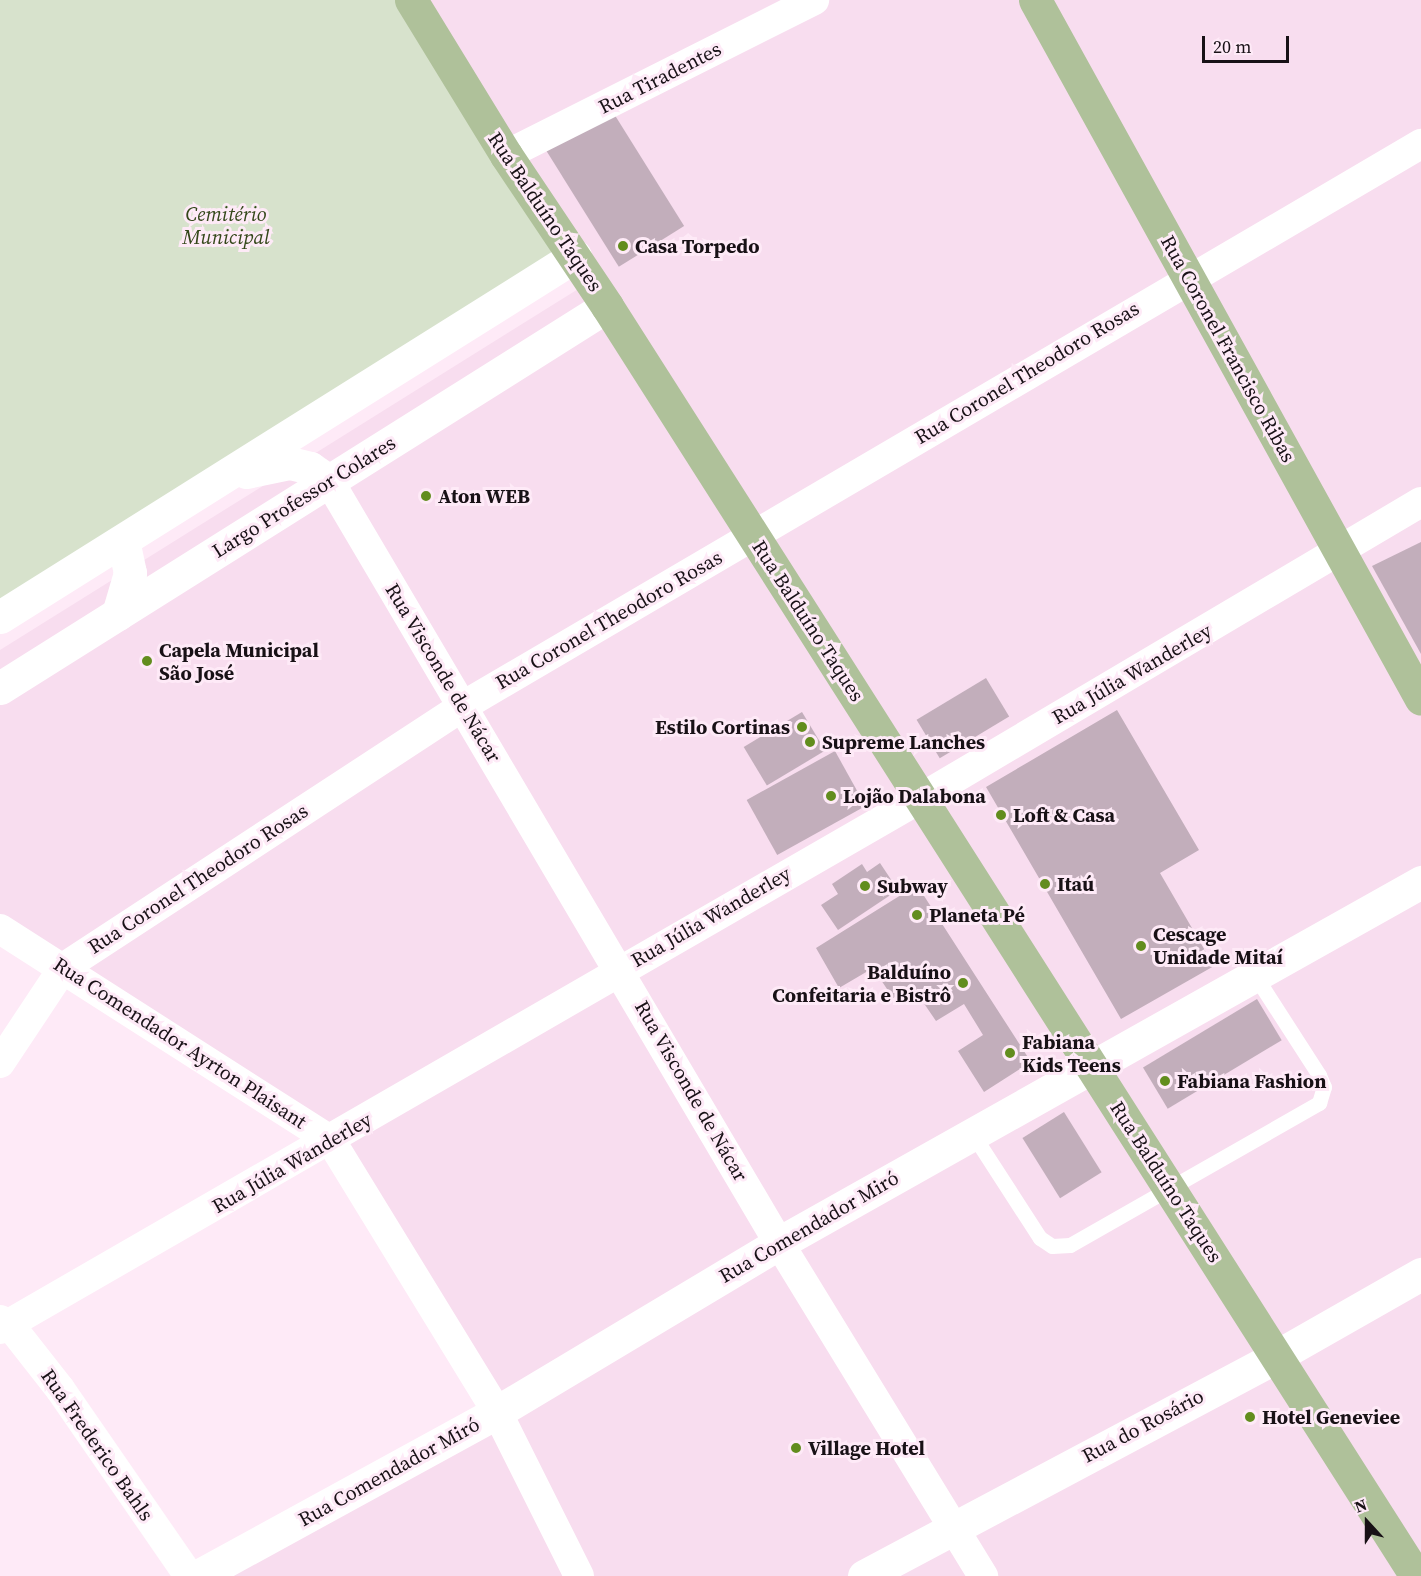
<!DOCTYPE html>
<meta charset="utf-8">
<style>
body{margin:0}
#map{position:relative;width:1421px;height:1576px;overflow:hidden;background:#feeaf7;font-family:"Source Serif 4",serif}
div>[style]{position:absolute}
.built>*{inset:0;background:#f8ddef}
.green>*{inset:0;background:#d7e2cc}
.building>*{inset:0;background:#c2aebb;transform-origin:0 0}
.service>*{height:15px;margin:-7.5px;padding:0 7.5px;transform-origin:7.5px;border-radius:7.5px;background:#fff}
.minor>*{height:30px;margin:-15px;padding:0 15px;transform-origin:15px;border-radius:15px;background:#fff}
.secondary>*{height:33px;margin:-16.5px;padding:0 16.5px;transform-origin:16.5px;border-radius:16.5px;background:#fff}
.primary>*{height:33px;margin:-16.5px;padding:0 16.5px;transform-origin:16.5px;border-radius:16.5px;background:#afc19a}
.dots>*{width:16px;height:16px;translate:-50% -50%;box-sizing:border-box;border:3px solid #feeaf7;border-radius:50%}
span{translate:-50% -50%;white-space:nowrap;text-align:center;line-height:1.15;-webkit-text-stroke:6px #feeaf7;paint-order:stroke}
.street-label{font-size:20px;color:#181116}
.park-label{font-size:20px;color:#334719;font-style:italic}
.poi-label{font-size:20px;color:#181116;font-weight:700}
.left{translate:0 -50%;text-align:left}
.right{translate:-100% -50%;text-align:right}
.north{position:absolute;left:1337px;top:1492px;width:60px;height:60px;-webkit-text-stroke:4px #feeaf7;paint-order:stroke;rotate:339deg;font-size:16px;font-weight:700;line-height:24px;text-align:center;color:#181116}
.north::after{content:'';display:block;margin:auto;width:21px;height:27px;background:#181116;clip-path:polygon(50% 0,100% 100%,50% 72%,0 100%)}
.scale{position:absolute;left:1202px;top:36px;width:87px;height:27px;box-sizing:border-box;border:3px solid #181116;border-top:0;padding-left:8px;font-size:18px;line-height:21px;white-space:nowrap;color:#181116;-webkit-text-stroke:4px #feeaf7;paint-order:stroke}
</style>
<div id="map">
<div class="built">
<i style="clip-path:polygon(407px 0,1421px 0,1421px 1576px,206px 1576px,495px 1412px,327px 1145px,0 936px,0 650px,591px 281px)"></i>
</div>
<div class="green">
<i style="clip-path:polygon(0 0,399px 0,573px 274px,0 627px)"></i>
</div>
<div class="building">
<i style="left:611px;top:109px;width:138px;height:77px;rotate:58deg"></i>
<i style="clip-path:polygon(1421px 542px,1421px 654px,1372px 566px)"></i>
<i style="left:986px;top:678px;width:45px;height:81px;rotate:59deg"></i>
<i style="clip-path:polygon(1117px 710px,1199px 850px,1160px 873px,1214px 966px,1121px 1019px,986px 787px)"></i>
<i style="left:802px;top:712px;width:45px;height:68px;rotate:59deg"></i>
<i style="left:835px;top:751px;width:63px;height:101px;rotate:61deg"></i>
<i style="clip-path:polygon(880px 863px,898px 890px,838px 930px,821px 905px,838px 894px,832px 884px,862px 864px,867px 872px)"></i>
<i style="clip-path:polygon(917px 885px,1031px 1062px,984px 1092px,958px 1051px,983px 1035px,964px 1004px,936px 1021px,912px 986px,893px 998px,873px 968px,839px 988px,816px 948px)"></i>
<i style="left:1257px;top:999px;width:48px;height:133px;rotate:59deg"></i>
<i style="left:1064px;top:1112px;width:71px;height:49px;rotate:58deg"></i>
</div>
<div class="service">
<i style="left:972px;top:1133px;width:125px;rotate:57.1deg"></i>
<i style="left:1040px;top:1238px;width:14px;rotate:34deg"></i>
<i style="left:1052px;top:1246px;width:18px;rotate:-3deg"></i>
<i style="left:1070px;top:1245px;width:287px;rotate:-29.7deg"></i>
<i style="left:1319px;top:1103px;width:17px;rotate:-73deg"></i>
<i style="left:1324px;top:1087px;width:13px;rotate:-113deg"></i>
<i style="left:1319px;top:1075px;width:120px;rotate:-122.8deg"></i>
</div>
<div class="minor">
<i style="left:506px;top:155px;width:345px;rotate:-26.7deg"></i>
<i style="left:329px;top:481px;width:885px;rotate:59.44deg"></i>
<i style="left:779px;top:1243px;width:391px;rotate:58.5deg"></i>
<i style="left:0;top:929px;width:393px;rotate:32.6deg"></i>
<i style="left:331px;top:1141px;width:318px;rotate:58.5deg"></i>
<i style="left:497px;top:1412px;width:183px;rotate:63.4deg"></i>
<i style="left:0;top:1063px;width:114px;rotate:-56.4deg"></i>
<i style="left:63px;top:968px;width:478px;rotate:-33.2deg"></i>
<i style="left:463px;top:706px;width:1111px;rotate:-30.4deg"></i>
<i style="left:0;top:1320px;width:10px;rotate:24deg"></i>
<i style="left:9px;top:1324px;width:83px;rotate:51.9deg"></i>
<i style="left:60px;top:1389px;width:227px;rotate:55.4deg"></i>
<i style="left:0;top:1329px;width:1063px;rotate:-29.97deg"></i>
<i style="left:921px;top:798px;width:581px;rotate:-30.63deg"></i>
</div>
<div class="secondary">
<i style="left:246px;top:472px;width:45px;rotate:-11.6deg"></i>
<i style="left:290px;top:463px;width:21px;rotate:14deg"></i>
<i style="left:310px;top:468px;width:23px;rotate:34deg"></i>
<i style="left:118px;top:614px;width:43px;rotate:-73.7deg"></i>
<i style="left:130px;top:573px;width:33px;rotate:-102deg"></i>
<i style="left:0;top:617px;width:679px;rotate:-32.12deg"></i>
<i style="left:0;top:688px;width:717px;rotate:-32.18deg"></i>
<i style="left:198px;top:1576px;width:341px;rotate:-28.7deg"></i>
<i style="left:497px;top:1412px;width:329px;rotate:-30.9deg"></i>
<i style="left:779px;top:1243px;width:737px;rotate:-29.35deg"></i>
<i style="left:864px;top:1576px;width:468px;rotate:-28deg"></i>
<i style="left:1277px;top:1356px;width:166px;rotate:-29.7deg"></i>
</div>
<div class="primary">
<i style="left:411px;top:0;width:182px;rotate:58.5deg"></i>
<i style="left:506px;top:155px;width:182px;rotate:56.2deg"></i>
<i style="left:607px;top:306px;width:1506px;rotate:57.5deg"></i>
<i style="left:1035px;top:0;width:798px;rotate:61.09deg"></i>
</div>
<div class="dots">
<i style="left:623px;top:246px;background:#628d1e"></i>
<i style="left:426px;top:496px;background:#628d1e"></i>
<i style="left:147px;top:661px;background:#628d1e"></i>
<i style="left:802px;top:727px;background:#628d1e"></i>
<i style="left:810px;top:742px;background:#628d1e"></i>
<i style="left:831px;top:796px;background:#628d1e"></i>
<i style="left:1001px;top:815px;background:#628d1e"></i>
<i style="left:1045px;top:884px;background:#628d1e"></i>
<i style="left:865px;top:886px;background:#628d1e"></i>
<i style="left:917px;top:915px;background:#628d1e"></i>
<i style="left:1141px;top:946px;background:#628d1e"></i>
<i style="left:963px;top:983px;background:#628d1e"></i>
<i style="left:1010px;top:1053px;background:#628d1e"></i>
<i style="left:1165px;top:1081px;background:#628d1e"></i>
<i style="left:1250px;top:1417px;background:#628d1e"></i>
<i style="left:796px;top:1448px;background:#628d1e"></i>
</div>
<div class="street-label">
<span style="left:660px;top:78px;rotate:-27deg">Rua Tiradentes</span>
<span style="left:545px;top:212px;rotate:56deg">Rua Balduíno Taques</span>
<span style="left:1228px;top:349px;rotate:61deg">Rua Coronel Francisco Ribas</span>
<span style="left:1027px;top:373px;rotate:-31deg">Rua Coronel Theodoro Rosas</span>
<span style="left:304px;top:497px;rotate:-32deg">Largo Professor Colares</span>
<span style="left:609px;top:620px;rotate:-30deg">Rua Coronel Theodoro Rosas</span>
<span style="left:808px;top:621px;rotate:57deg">Rua Balduíno Taques</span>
<span style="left:443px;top:673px;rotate:59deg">Rua Visconde de Nácar</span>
<span style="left:1132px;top:674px;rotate:-30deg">Rua Júlia Wanderley</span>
<span style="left:198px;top:879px;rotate:-33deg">Rua Coronel Theodoro Rosas</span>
<span style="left:711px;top:917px;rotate:-30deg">Rua Júlia Wanderley</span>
<span style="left:180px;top:1043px;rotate:33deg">Rua Comendador Ayrton Plaisant</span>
<span style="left:691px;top:1091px;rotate:60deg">Rua Visconde de Nácar</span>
<span style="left:292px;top:1163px;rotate:-30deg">Rua Júlia Wanderley</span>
<span style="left:1166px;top:1182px;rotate:57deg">Rua Balduíno Taques</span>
<span style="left:809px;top:1227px;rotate:-30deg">Rua Comendador Miró</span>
<span style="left:1143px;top:1426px;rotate:-28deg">Rua do Rosário</span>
<span style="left:97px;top:1445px;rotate:55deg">Rua Frederico Bahls</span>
<span style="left:389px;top:1472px;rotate:-29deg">Rua Comendador Miró</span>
</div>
<div class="park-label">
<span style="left:226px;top:226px">Cemitério<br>Municipal</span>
</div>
<div class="poi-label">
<span class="left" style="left:635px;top:246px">Casa Torpedo</span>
<span class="left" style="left:438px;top:496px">Aton WEB</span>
<span class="left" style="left:159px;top:662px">Capela Municipal<br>São José</span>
<span class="right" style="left:790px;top:727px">Estilo Cortinas</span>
<span class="left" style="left:822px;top:742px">Supreme Lanches</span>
<span class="left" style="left:843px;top:796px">Lojão Dalabona</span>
<span class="left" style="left:1013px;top:815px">Loft &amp; Casa</span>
<span class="left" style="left:1057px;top:884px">Itaú</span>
<span class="left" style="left:877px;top:886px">Subway</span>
<span class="left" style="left:929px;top:915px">Planeta Pé</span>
<span class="left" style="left:1153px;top:946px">Cescage<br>Unidade Mitaí</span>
<span class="right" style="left:951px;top:984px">Balduíno<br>Confeitaria e Bistrô</span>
<span class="left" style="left:1022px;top:1054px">Fabiana<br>Kids Teens</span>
<span class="left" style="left:1177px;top:1081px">Fabiana Fashion</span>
<span class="left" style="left:1262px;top:1417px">Hotel Geneviee</span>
<span class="left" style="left:808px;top:1448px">Village Hotel</span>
</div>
<div class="north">N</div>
<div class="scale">20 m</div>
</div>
